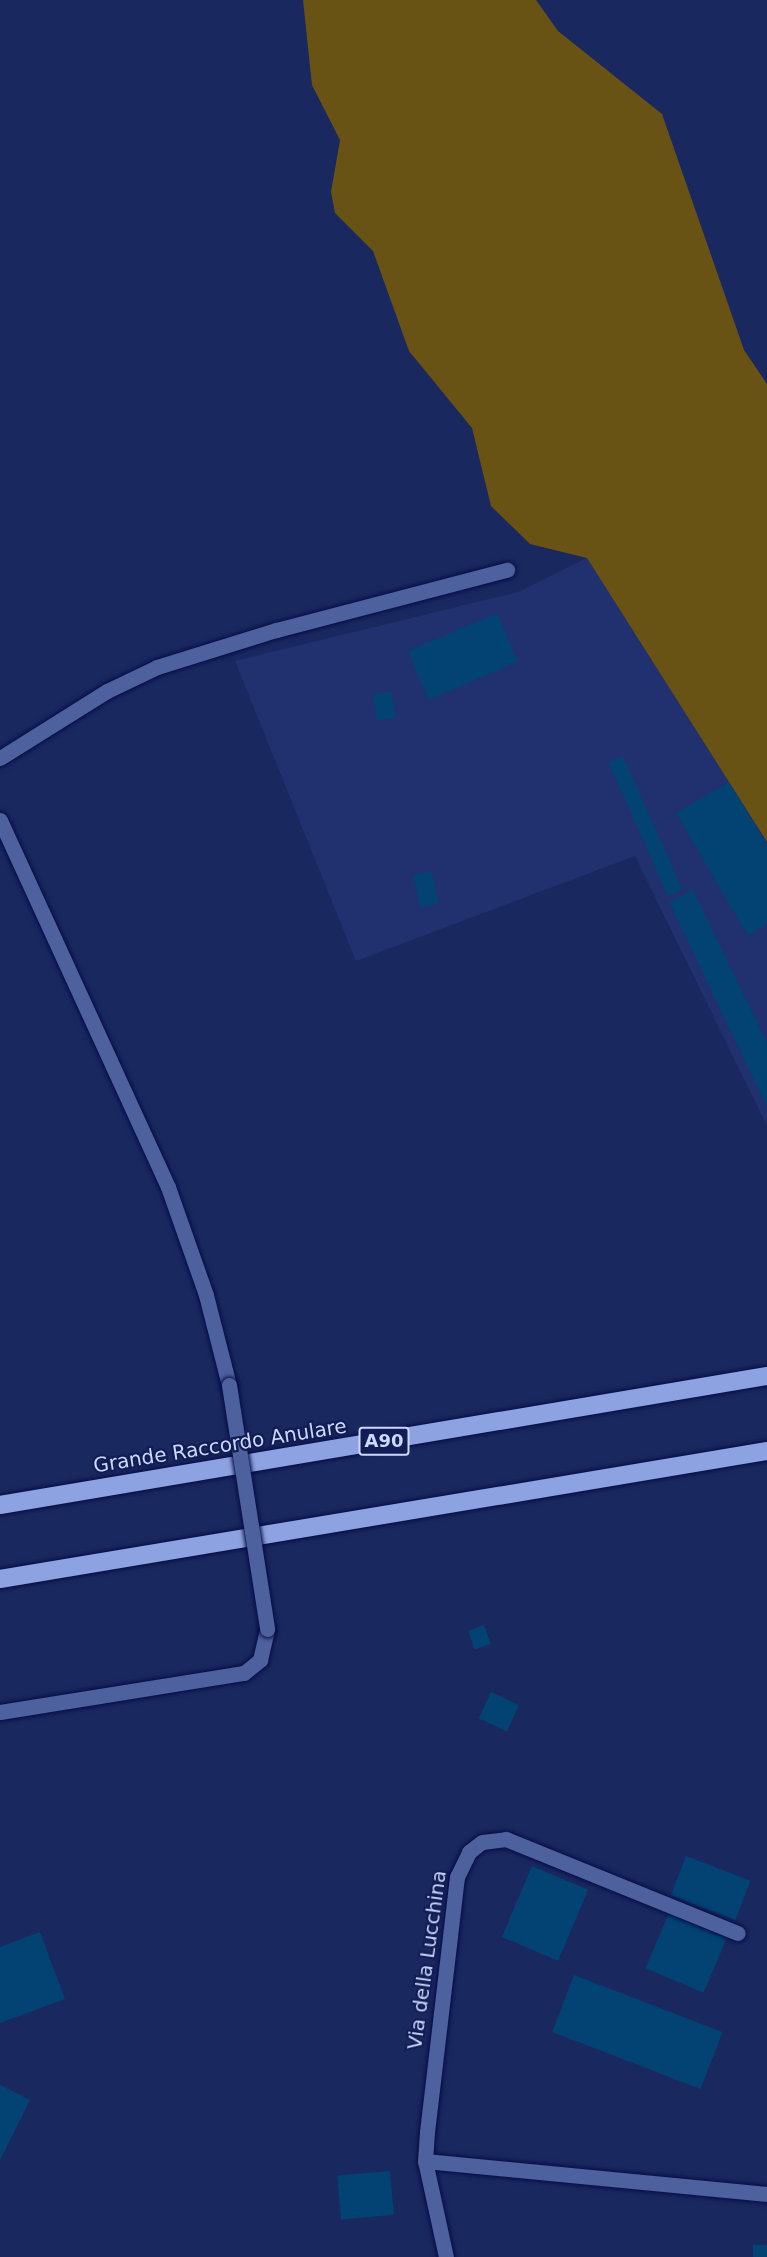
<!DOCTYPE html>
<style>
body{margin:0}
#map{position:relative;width:767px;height:2257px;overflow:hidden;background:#1a2860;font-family:"DejaVu Sans",sans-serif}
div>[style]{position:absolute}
.built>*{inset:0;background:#21306f}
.green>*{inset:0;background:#685314}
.building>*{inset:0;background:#024374;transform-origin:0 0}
.roads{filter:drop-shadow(0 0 2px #060c43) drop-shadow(0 0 2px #060c43)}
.minor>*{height:15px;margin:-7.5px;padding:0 7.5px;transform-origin:7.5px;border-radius:7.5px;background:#4d619f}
.highway>*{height:18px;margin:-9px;padding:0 9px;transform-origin:9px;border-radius:9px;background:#8da3e1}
.bridges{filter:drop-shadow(0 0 2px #060c43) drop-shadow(0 0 2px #060c43)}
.minor-bridge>*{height:15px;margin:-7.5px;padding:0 7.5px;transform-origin:7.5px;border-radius:7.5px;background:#4d619f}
span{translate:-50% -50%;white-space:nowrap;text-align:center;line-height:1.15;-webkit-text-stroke:4.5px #111d54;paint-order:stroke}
.shield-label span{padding:2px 4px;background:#111d54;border:2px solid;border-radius:4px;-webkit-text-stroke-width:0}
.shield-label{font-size:18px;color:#ccd9fd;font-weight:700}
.street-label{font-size:20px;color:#ccd9fd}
</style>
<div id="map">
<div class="built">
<i style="clip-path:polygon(587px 558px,767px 842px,767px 1126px,635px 856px,356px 961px,235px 661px,518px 592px)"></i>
</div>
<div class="green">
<i style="clip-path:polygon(303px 0,536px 0,558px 31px,662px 114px,744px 350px,767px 384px,767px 842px,587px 558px,530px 544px,491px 506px,472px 428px,409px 351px,373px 251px,335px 213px,331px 192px,340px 140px,312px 85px)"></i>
</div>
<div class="building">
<i style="left:497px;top:613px;width:53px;height:97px;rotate:67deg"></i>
<i style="left:391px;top:691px;width:27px;height:19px;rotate:80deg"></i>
<i style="left:623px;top:756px;width:146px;height:16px;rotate:66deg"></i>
<i style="clip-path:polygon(729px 782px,767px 845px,767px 924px,748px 936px,676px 813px)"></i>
<i style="left:431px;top:871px;width:33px;height:19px;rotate:76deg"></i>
<i style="clip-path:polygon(693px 890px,767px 1043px,767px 1107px,669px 902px)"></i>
<i style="left:484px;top:1625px;width:20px;height:17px;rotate:70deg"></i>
<i style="left:491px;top:1692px;width:31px;height:29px;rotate:25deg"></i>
<i style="left:686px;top:1856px;width:69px;height:42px;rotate:21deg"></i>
<i style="left:532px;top:1866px;width:61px;height:77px;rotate:23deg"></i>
<i style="left:669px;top:1913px;width:63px;height:60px;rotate:23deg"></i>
<i style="clip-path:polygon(40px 1932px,65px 1999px,0 2023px,0 1947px)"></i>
<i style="left:574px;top:1975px;width:159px;height:61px;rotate:21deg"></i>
<i style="clip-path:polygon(0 2085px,30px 2100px,0 2160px)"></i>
<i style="left:390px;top:2171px;width:44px;height:53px;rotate:85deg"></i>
<i style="left:753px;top:2245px;width:14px;height:12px"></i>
</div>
<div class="roads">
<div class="minor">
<i style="left:0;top:758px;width:126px;rotate:-32.1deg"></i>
<i style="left:107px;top:691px;width:55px;rotate:-25.6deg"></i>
<i style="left:157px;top:667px;width:125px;rotate:-17.3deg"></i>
<i style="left:276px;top:630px;width:239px;rotate:-14.6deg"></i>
<i style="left:0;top:820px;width:404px;rotate:65.4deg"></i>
<i style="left:168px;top:1187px;width:114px;rotate:70.6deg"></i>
<i style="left:206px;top:1295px;width:93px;rotate:75.7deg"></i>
<i style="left:0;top:1712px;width:247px;rotate:-9.1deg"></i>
<i style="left:244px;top:1673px;width:21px;rotate:-39deg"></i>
<i style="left:260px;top:1660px;width:32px;rotate:-77deg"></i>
<i style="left:425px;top:2161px;width:344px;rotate:5.5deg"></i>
<i style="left:446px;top:2257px;width:98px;rotate:-102.3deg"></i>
<i style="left:425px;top:2161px;width:29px;rotate:-86deg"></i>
<i style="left:427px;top:2132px;width:257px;rotate:-83.3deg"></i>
<i style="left:457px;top:1877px;width:28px;rotate:-64deg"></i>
<i style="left:469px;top:1852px;width:16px;rotate:-38deg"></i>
<i style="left:482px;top:1842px;width:24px;rotate:-7deg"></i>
<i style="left:506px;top:1839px;width:250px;rotate:22.1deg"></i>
</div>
<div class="highway">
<i style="left:0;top:1505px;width:778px;rotate:-9.55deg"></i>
<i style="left:0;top:1579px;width:778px;rotate:-9.47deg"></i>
</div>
</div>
<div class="bridges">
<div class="minor-bridge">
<i style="left:229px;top:1385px;width:247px;rotate:81.1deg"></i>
</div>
</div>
<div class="shield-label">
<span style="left:384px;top:1441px">A90</span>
</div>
<div class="street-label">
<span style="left:220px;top:1446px;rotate:-9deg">Grande Raccordo Anulare</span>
<span style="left:427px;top:1960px;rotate:-82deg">Via della Lucchina</span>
</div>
</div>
